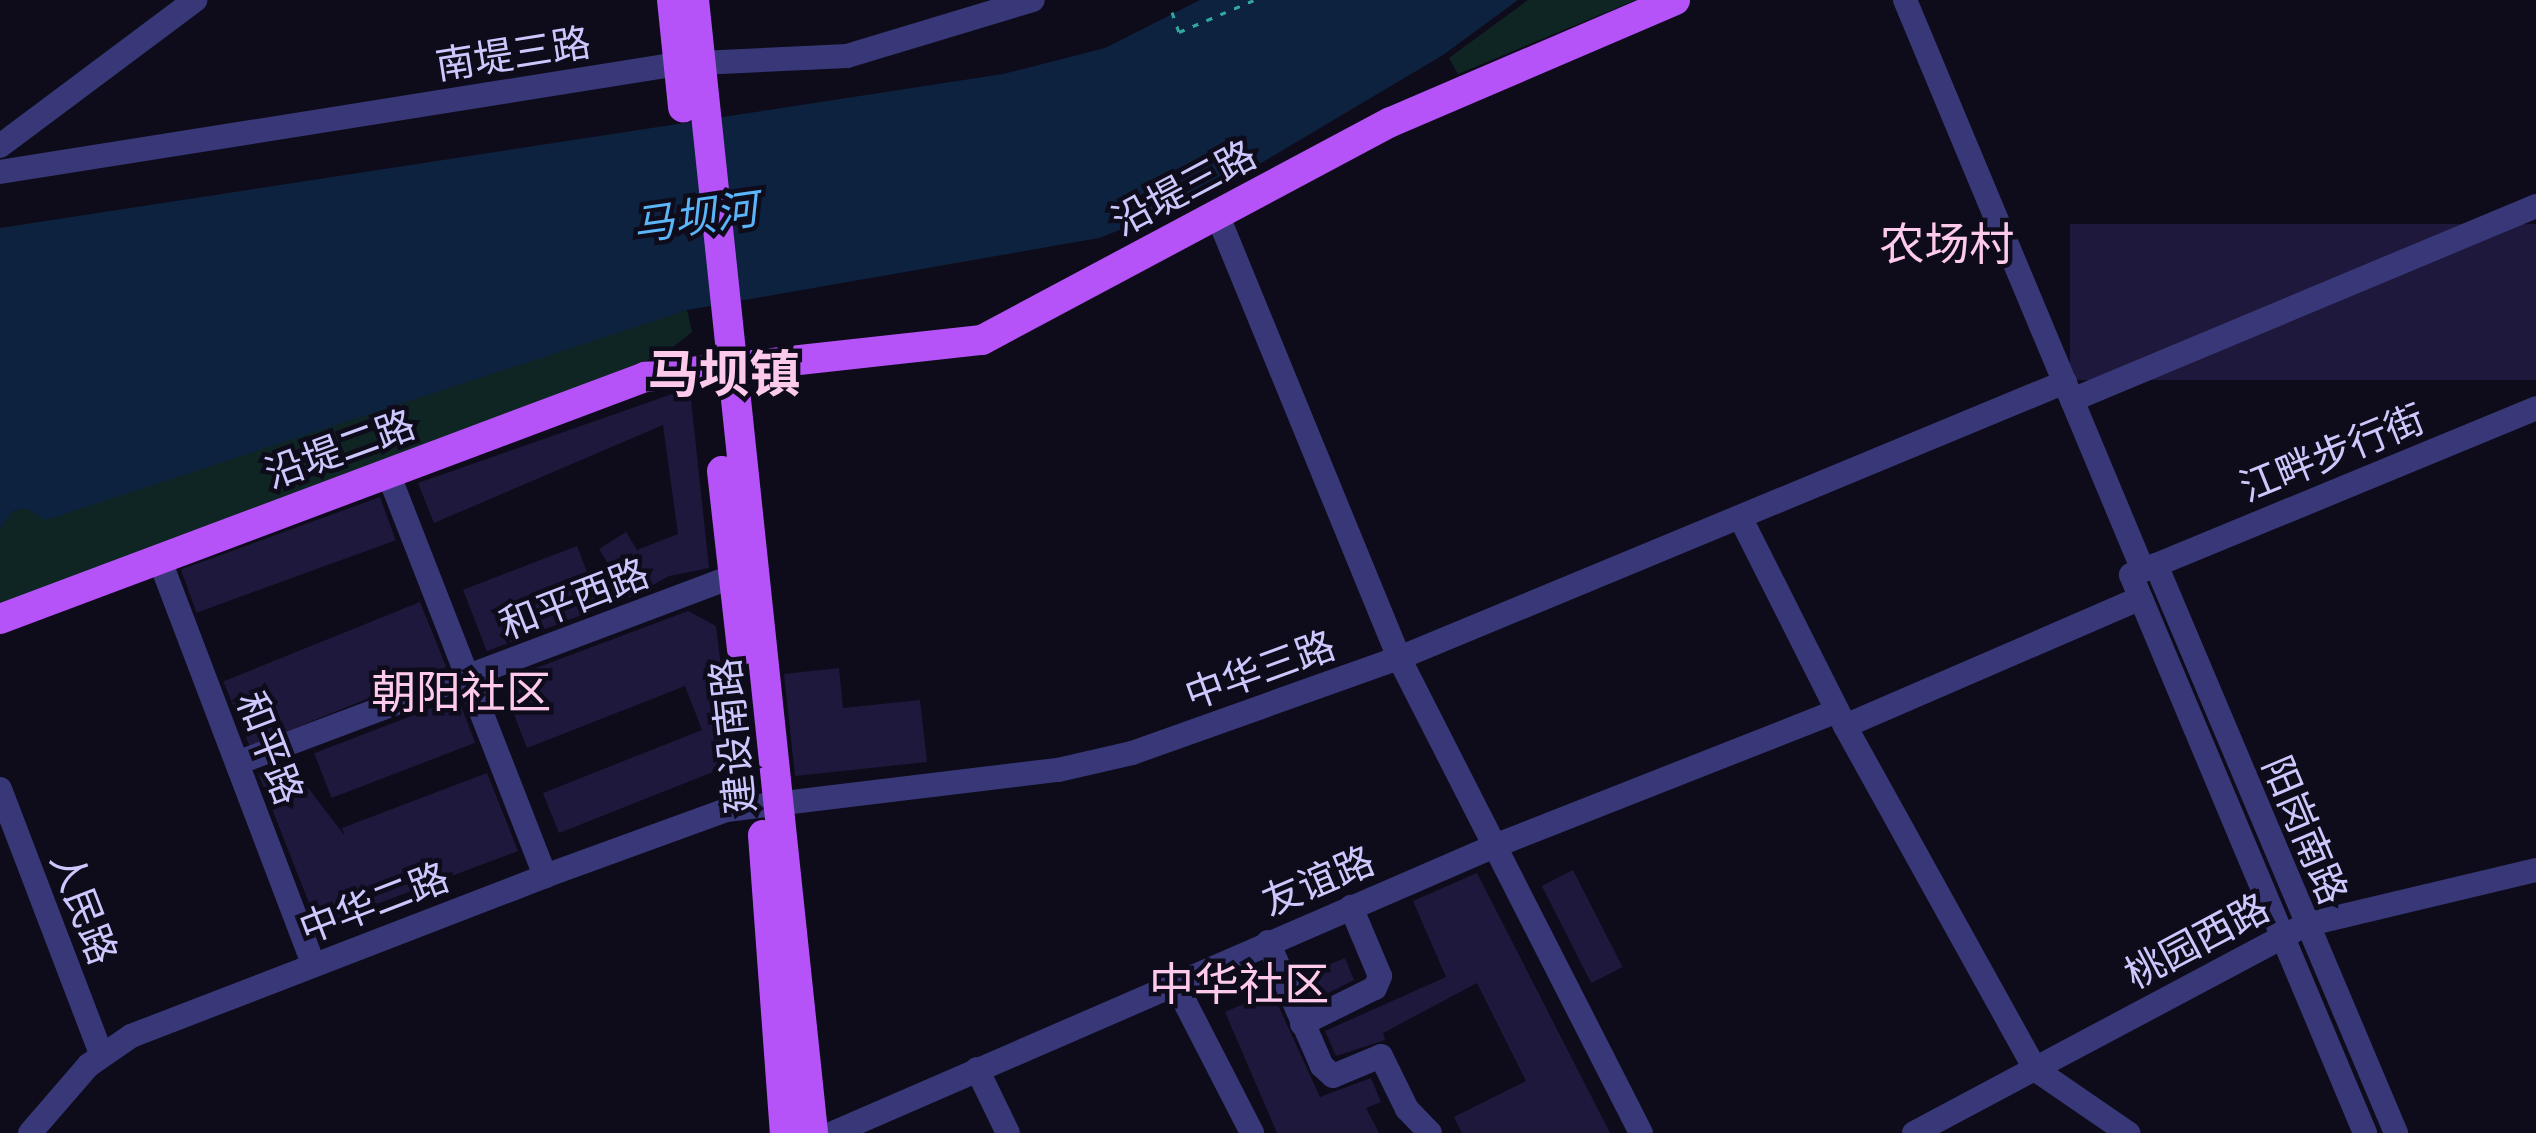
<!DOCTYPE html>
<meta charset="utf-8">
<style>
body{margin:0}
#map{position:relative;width:2536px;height:1133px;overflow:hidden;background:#0e0c1b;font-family:Cabin,"Noto Sans SC",sans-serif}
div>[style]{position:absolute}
.green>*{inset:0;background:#0f2523}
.water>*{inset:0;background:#0d223e}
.building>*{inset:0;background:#1e183c;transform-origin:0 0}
.path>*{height:3px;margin-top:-1.5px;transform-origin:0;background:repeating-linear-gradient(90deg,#31a89d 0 6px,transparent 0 15px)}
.minor>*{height:24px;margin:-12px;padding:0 12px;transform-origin:12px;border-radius:12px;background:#383879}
.major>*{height:30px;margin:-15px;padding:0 15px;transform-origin:15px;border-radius:15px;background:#b553f9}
span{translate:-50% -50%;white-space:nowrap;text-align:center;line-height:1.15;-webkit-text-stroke:9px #0e0c1b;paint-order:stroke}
.street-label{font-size:39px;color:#ccc8fd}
.water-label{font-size:42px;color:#5ab5f9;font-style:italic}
.quarter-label{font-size:45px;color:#fdcaec}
.district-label{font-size:51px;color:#fdcaec;font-weight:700}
</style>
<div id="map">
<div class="green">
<i style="clip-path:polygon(1528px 0,1636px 0,1458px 74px,1449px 58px)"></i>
<i style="clip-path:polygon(687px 310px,692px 332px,664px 354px,0 605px,0 528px,13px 511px)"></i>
</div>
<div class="water">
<i style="clip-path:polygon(1200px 0,1518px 0,1443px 55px,1202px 198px,1099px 238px,687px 310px,46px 520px,25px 508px,13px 511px,0 528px,0 228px,1003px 74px,1105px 48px)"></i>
</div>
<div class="building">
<i style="left:2536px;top:224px;width:156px;height:466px;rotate:90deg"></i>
<i style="clip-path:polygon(675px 393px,691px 400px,709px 568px,669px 576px,629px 598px,599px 549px,626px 532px,637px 550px,678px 534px,663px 425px,434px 523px,418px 483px)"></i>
<i style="left:380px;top:497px;width:46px;height:212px;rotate:70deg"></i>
<i style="left:577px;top:546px;width:66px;height:122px;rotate:69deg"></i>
<i style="left:420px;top:602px;width:70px;height:212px;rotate:68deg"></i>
<i style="clip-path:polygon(688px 611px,716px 626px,731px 750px,723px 768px,559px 833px,543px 793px,702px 730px,685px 686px,527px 748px,501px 681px)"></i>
<i style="clip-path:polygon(839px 668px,843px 708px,920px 700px,927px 762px,795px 776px,784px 674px)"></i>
<i style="left:458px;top:698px;width:48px;height:154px;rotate:69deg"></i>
<i style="clip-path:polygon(288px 762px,345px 836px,342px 828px,487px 773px,518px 851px,318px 926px,258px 773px)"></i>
<i style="left:1573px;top:870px;width:109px;height:35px;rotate:63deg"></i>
<i style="clip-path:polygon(1477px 873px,1610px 1133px,1462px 1133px,1454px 1117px,1526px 1081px,1477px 983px,1383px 1033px,1385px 1040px,1336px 1056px,1325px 1031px,1446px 977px,1413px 901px)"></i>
<i style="clip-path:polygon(1345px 958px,1354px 980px,1312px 1001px,1301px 976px)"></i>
<i style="clip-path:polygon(1272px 992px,1320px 1097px,1371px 1078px,1381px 1102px,1366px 1108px,1379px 1133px,1277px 1133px,1225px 1012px)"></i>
</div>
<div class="path">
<i style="left:1172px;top:12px;width:21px;rotate:71deg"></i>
<i style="left:1179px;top:32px;width:82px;rotate:-23.1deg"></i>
</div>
<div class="minor">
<i style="left:1905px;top:0;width:618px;rotate:67.34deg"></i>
<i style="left:0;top:146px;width:244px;rotate:-36.8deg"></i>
<i style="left:0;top:172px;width:687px;rotate:-9.05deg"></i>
<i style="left:678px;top:64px;width:169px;rotate:-2.7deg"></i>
<i style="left:847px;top:56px;width:194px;rotate:-16.8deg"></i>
<i style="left:1217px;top:214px;width:480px;rotate:67.7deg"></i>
<i style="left:1399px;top:658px;width:533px;rotate:63deg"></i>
<i style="left:2072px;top:400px;width:503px;rotate:-22.69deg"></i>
<i style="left:388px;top:473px;width:433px;rotate:68.7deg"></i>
<i style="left:1741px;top:519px;width:232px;rotate:63.3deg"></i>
<i style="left:1845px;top:726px;width:393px;rotate:61deg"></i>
<i style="left:2036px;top:1070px;width:112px;rotate:34.4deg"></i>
<i style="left:159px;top:558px;width:434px;rotate:69.2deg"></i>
<i style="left:2156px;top:565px;width:411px;rotate:-22.4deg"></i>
<i style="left:1845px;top:726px;width:322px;rotate:-23.4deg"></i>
<i style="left:237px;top:763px;width:531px;rotate:-20.62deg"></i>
<i style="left:0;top:789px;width:283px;rotate:69.1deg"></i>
<i style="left:1268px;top:942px;width:135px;rotate:66.5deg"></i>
<i style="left:1322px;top:1066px;width:15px;rotate:42deg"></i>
<i style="left:1333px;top:1076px;width:52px;rotate:-22.6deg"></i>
<i style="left:1381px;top:1056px;width:59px;rotate:63.9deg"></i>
<i style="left:1407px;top:1109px;width:33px;rotate:46deg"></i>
<i style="left:1174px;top:981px;width:171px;rotate:62.8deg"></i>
<i style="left:1302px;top:1024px;width:81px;rotate:-26.3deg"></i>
<i style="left:1375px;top:988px;width:13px;rotate:-67deg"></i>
<i style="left:1380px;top:976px;width:75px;rotate:-112.8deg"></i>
<i style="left:977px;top:1069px;width:71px;rotate:64.2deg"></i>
<i style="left:30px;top:1133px;width:90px;rotate:-49.1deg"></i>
<i style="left:89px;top:1065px;width:51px;rotate:-34.6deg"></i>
<i style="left:131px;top:1036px;width:444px;rotate:-21.1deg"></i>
<i style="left:545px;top:876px;width:193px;rotate:-20deg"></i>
<i style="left:726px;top:810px;width:334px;rotate:-6.9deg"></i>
<i style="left:1058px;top:770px;width:76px;rotate:-12.9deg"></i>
<i style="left:1132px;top:753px;width:283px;rotate:-19.6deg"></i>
<i style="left:1399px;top:658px;width:721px;rotate:-22.51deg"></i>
<i style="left:833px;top:1133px;width:718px;rotate:-23.46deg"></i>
<i style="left:1492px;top:847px;width:371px;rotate:-21.5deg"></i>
<i style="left:1914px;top:1133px;width:443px;rotate:-28deg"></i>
<i style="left:2305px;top:925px;width:237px;rotate:-13.4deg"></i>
<i style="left:2365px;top:1133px;width:605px;rotate:-112.75deg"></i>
<i style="left:2131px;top:575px;width:27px;rotate:-22deg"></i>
<i style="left:2156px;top:565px;width:617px;rotate:67.09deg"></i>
</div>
<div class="major">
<i style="left:672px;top:0;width:108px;rotate:84.1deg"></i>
<i style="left:694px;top:0;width:1139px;rotate:84deg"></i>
<i style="left:722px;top:471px;width:180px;rotate:83.6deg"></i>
<i style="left:0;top:619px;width:689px;rotate:-20.57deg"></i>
<i style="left:645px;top:377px;width:339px;rotate:-6.3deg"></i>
<i style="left:982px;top:340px;width:463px;rotate:-28.1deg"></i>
<i style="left:1391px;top:122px;width:309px;rotate:-23.2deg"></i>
<i style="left:763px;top:835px;width:299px;rotate:85.8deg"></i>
</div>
<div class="street-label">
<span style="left:513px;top:54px;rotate:-9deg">南堤三路</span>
<span style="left:1184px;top:188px;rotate:-28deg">沿堤三路</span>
<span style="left:340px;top:449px;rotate:-20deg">沿堤二路</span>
<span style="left:2332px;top:453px;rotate:-22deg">江畔步行街</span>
<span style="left:574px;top:599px;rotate:-21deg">和平西路</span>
<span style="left:1260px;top:670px;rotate:-20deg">中华三路</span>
<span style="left:733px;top:736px;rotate:-96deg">建设南路</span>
<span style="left:270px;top:748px;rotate:69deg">和平路</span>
<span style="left:2305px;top:830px;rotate:67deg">阳岗南路</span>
<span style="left:1318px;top:881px;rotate:-23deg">友谊路</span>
<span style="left:374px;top:903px;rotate:-21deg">中华二路</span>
<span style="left:84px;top:908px;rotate:69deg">人民路</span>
<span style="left:2197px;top:941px;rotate:-28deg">桃园西路</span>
</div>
<div class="water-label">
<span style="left:695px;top:217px;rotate:-8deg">马坝河</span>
</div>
<div class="quarter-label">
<span style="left:1947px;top:245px">农场村</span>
<span style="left:461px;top:693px">朝阳社区</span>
<span style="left:1239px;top:985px">中华社区</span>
</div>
<div class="district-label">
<span style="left:724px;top:374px">马坝镇</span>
</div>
</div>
